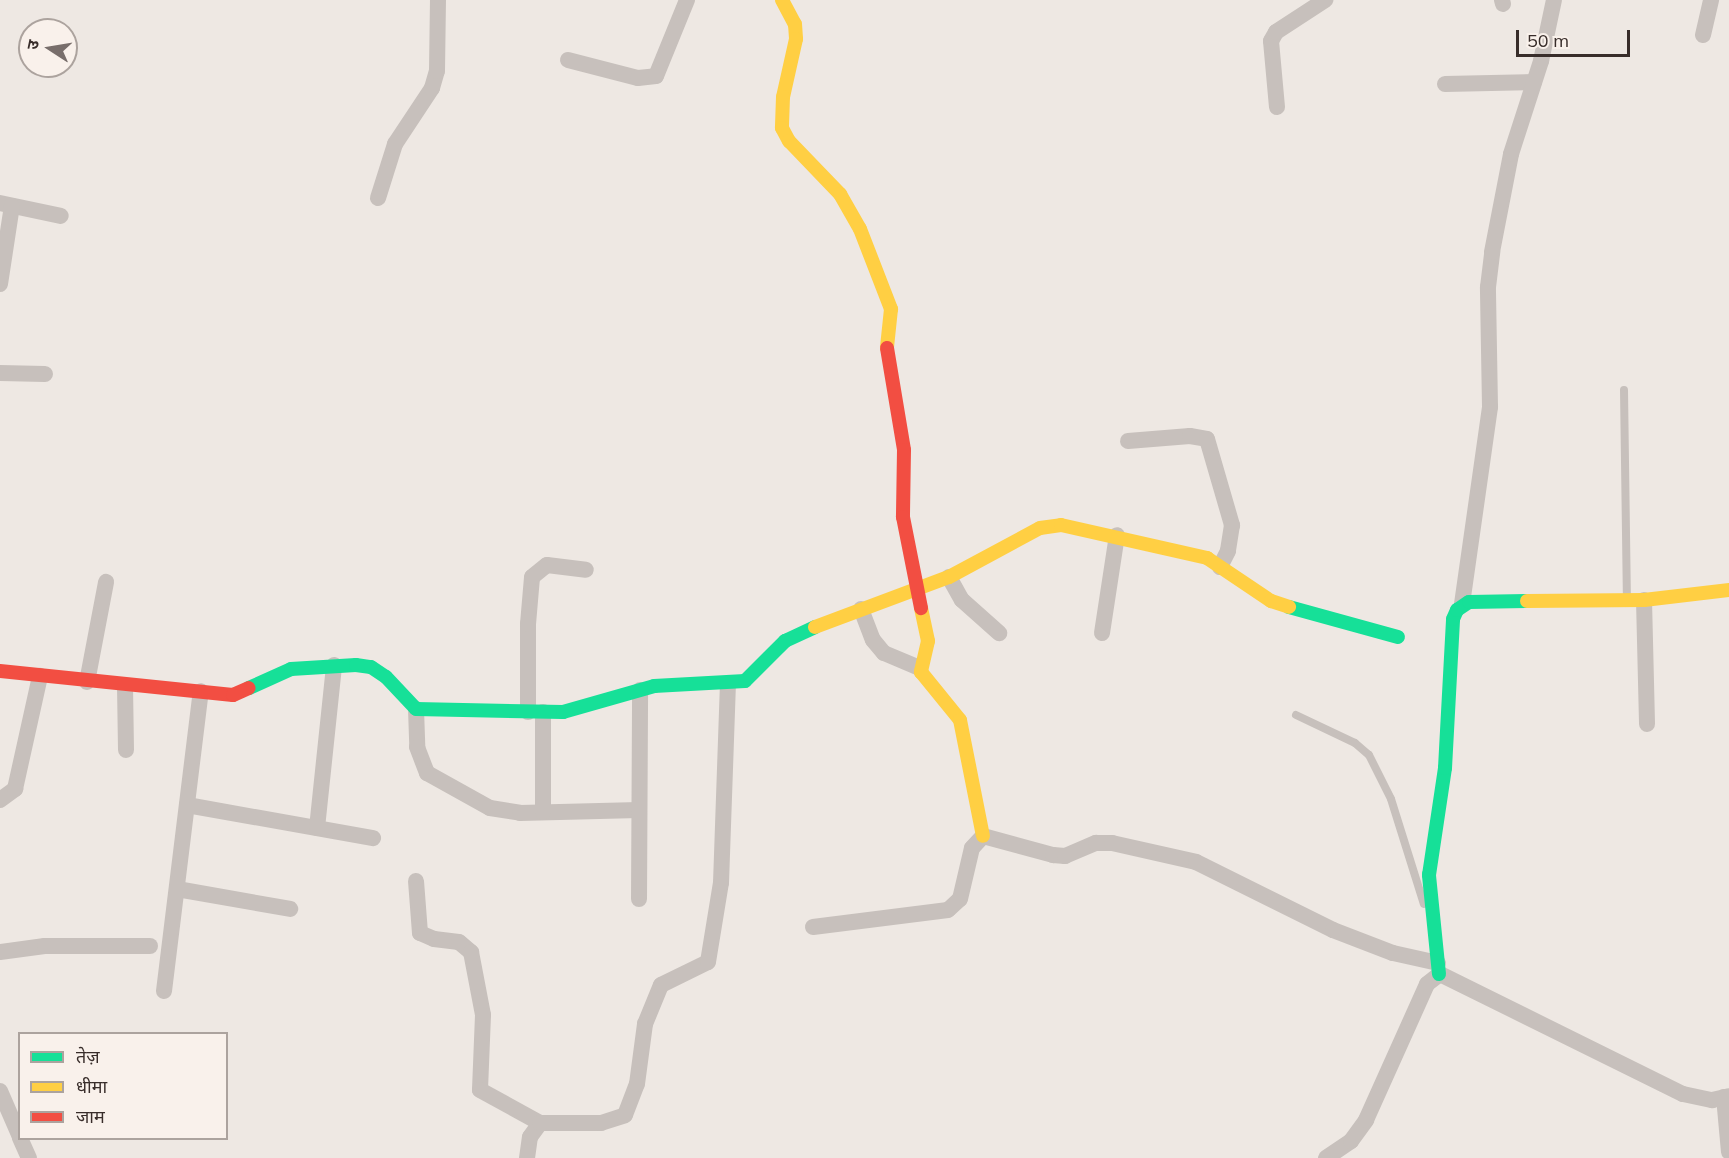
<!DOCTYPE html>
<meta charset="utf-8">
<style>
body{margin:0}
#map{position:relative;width:1729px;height:1158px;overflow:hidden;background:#eee8e3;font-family:Mulish,"Noto Sans Devanagari",sans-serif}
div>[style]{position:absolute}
.lane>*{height:8px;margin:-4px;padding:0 4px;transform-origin:4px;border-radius:4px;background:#c7c0bc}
.street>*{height:16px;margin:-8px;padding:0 8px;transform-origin:8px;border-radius:8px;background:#c7c0bc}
.fast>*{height:14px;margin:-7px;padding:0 7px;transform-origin:7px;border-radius:7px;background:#16e098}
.slow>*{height:14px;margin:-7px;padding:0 7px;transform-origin:7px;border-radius:7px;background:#ffcf43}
.jam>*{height:14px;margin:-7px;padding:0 7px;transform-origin:7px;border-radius:7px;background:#f24e42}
span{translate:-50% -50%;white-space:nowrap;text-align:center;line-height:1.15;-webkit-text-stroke:6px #f9f1eb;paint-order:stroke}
.legend{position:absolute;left:18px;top:1032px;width:210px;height:108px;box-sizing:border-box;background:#f9f1eb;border:2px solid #aca39e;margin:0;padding:8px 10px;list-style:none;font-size:18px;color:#382d2a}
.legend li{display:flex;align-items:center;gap:12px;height:30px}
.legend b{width:30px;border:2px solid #aca39e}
.north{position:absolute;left:18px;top:18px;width:60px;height:60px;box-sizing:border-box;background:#f9f1eb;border:2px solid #aca39e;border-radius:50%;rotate:282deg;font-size:16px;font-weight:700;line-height:24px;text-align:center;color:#382d2a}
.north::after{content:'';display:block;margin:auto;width:21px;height:27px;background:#786e6b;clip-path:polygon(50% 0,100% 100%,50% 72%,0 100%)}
.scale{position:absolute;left:1516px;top:30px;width:114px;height:27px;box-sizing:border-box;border:3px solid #382d2a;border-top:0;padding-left:8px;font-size:18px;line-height:21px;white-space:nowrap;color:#382d2a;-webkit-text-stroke:4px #f9f1eb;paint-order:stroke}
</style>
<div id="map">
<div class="lane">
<i style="left:1624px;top:390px;width:210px;rotate:89.2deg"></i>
<i style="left:1296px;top:715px;width:65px;rotate:25.4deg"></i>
<i style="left:1355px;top:743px;width:18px;rotate:41deg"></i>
<i style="left:1369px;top:755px;width:49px;rotate:63.4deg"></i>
<i style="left:1391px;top:799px;width:110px;rotate:72.6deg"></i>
</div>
<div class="street">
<i style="left:1502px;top:0;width:4px;rotate:76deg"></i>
<i style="left:1703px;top:35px;width:36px;rotate:-77deg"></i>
<i style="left:568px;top:60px;width:72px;rotate:14.4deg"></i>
<i style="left:638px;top:78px;width:18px;rotate:-6deg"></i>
<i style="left:656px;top:76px;width:82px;rotate:-67.8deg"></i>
<i style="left:1445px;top:84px;width:89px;rotate:-1.3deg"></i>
<i style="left:1277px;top:107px;width:66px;rotate:-95.2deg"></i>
<i style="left:1271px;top:41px;width:10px;rotate:-61deg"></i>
<i style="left:1276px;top:32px;width:59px;rotate:-33.1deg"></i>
<i style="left:378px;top:198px;width:57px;rotate:-72.5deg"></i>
<i style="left:395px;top:144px;width:67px;rotate:-56.5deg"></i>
<i style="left:432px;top:88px;width:18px;rotate:-74deg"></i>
<i style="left:437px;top:71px;width:71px;rotate:-89.2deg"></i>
<i style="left:0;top:203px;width:62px;rotate:12deg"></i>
<i style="left:0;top:284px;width:79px;rotate:-81.3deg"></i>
<i style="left:0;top:373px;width:45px;rotate:1.3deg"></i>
<i style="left:1128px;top:441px;width:62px;rotate:-4.6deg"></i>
<i style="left:1190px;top:436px;width:17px;rotate:10deg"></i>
<i style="left:1207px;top:439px;width:90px;rotate:73.8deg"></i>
<i style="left:1232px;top:525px;width:26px;rotate:99deg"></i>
<i style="left:1228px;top:551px;width:18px;rotate:117deg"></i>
<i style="left:949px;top:577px;width:26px;rotate:61deg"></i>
<i style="left:962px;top:600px;width:50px;rotate:41.7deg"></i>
<i style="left:1644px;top:600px;width:124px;rotate:88.6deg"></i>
<i style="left:1462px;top:604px;width:199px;rotate:-81.9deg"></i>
<i style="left:1490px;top:407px;width:120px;rotate:-91deg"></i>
<i style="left:1488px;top:287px;width:35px;rotate:-83deg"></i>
<i style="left:1492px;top:252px;width:100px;rotate:-79deg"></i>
<i style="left:1511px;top:154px;width:98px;rotate:-72.1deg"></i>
<i style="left:1541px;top:61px;width:62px;rotate:-78deg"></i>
<i style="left:861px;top:609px;width:33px;rotate:69deg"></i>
<i style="left:873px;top:640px;width:17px;rotate:50deg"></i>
<i style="left:884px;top:653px;width:39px;rotate:23deg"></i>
<i style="left:1102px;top:633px;width:99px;rotate:-81.3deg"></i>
<i style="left:87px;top:682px;width:102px;rotate:-79.2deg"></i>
<i style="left:125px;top:686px;width:64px;rotate:89.1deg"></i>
<i style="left:416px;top:709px;width:38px;rotate:88deg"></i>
<i style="left:417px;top:747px;width:28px;rotate:69deg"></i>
<i style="left:427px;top:773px;width:72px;rotate:29.1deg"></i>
<i style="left:490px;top:808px;width:30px;rotate:9deg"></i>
<i style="left:520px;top:813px;width:119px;rotate:-1.4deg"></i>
<i style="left:528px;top:712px;width:88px;rotate:-90deg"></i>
<i style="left:528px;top:624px;width:47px;rotate:-85.1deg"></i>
<i style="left:532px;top:577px;width:19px;rotate:-39deg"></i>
<i style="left:547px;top:565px;width:39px;rotate:7deg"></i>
<i style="left:0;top:800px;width:19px;rotate:-36deg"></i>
<i style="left:15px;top:789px;width:116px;rotate:-77.5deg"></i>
<i style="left:187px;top:805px;width:189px;rotate:10.1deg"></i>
<i style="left:543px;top:812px;width:100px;rotate:-90deg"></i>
<i style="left:317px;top:828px;width:164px;rotate:-84deg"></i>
<i style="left:416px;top:881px;width:52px;rotate:85.6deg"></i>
<i style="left:420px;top:933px;width:15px;rotate:23deg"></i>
<i style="left:434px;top:939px;width:25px;rotate:7deg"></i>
<i style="left:459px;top:942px;width:16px;rotate:40deg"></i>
<i style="left:471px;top:952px;width:64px;rotate:79.2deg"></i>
<i style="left:483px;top:1015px;width:75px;rotate:92.3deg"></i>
<i style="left:480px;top:1090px;width:68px;rotate:28.8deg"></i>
<i style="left:177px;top:889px;width:115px;rotate:10deg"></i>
<i style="left:639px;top:899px;width:209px;rotate:-89.7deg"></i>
<i style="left:813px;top:927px;width:136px;rotate:-7.2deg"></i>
<i style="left:948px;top:910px;width:16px;rotate:-43deg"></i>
<i style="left:960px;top:899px;width:52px;rotate:-76.8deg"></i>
<i style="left:972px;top:848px;width:16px;rotate:-47deg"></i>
<i style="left:983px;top:836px;width:73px;rotate:15.2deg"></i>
<i style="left:1053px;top:855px;width:12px;rotate:5deg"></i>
<i style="left:1065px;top:856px;width:34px;rotate:-23deg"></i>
<i style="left:1096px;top:843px;width:16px"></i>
<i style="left:1112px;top:843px;width:86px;rotate:12.7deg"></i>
<i style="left:1196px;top:862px;width:153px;rotate:26.4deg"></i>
<i style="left:1333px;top:930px;width:64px;rotate:21deg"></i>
<i style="left:1393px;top:953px;width:46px;rotate:12.5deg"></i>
<i style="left:0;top:952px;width:45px;rotate:-7.6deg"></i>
<i style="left:45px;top:946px;width:105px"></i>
<i style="left:164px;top:991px;width:302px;rotate:-83deg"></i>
<i style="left:0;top:1091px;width:50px;rotate:66.5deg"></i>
<i style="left:1724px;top:1097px;width:55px;rotate:84.8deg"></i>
<i style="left:20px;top:1138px;width:22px;rotate:66deg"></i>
<i style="left:527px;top:1158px;width:21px;rotate:-82deg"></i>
<i style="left:530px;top:1137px;width:17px;rotate:-54deg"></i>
<i style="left:540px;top:1123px;width:61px"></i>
<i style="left:601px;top:1123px;width:25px;rotate:-18deg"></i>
<i style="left:625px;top:1115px;width:33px;rotate:-69deg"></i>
<i style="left:637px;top:1084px;width:61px;rotate:-82.4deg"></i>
<i style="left:645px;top:1024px;width:42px;rotate:-67.7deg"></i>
<i style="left:661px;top:985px;width:52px;rotate:-26.1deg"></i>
<i style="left:708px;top:962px;width:80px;rotate:-80.7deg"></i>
<i style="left:721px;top:883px;width:199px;rotate:-88deg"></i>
<i style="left:1326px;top:1158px;width:30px;rotate:-34deg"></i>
<i style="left:1351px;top:1141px;width:26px;rotate:-54deg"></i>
<i style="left:1366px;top:1120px;width:149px;rotate:-65.8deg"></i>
<i style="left:1427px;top:984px;width:16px;rotate:-38deg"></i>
<i style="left:1440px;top:974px;width:271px;rotate:26.3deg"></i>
<i style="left:1683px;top:1094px;width:30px;rotate:12deg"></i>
<i style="left:1712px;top:1100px;width:17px;rotate:-13deg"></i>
</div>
<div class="fast">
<i style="left:1289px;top:607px;width:113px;rotate:15.4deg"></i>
<i style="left:249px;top:688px;width:46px;rotate:-24.3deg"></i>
<i style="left:291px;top:669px;width:65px;rotate:-3.5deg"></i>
<i style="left:356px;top:665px;width:15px;rotate:8deg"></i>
<i style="left:371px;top:667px;width:18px;rotate:34deg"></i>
<i style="left:386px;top:677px;width:44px;rotate:46.8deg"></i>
<i style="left:416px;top:709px;width:147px;rotate:1.2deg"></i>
<i style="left:563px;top:712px;width:95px;rotate:-15.9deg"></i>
<i style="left:654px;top:686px;width:91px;rotate:-3.1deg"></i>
<i style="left:745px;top:681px;width:57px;rotate:-45deg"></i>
<i style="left:785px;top:641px;width:33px;rotate:-25deg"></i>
<i style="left:1439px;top:974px;width:100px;rotate:-95.8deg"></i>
<i style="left:1429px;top:875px;width:108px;rotate:-81.5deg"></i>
<i style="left:1445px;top:768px;width:149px;rotate:-86.9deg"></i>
<i style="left:1453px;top:619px;width:10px;rotate:-66deg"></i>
<i style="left:1457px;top:610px;width:14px;rotate:-34deg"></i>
<i style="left:1469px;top:602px;width:58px;rotate:-1deg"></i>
</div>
<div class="slow">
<i style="left:782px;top:0;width:27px;rotate:62deg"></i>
<i style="left:795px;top:24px;width:15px;rotate:86deg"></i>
<i style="left:796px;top:39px;width:59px;rotate:102.6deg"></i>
<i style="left:783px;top:97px;width:31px;rotate:92deg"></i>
<i style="left:782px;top:128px;width:15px;rotate:62deg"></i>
<i style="left:789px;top:141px;width:74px;rotate:46.1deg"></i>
<i style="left:840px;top:194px;width:40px;rotate:60.3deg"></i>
<i style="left:860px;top:229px;width:86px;rotate:68.8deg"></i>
<i style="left:891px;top:309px;width:39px;rotate:96deg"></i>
<i style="left:1527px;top:601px;width:117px;rotate:-0.5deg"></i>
<i style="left:1644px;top:600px;width:86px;rotate:-6.7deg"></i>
<i style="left:921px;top:608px;width:34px;rotate:78deg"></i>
<i style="left:928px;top:641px;width:32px;rotate:103deg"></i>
<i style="left:921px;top:672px;width:62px;rotate:50.9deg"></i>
<i style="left:960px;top:720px;width:118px;rotate:78.8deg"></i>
<i style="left:815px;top:627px;width:143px;rotate:-20.5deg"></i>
<i style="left:949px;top:577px;width:103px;rotate:-28.3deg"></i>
<i style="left:1040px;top:528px;width:21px;rotate:-8deg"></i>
<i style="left:1061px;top:525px;width:150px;rotate:12.7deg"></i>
<i style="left:1207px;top:558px;width:77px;rotate:33.9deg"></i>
<i style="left:1271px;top:601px;width:19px;rotate:18deg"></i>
</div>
<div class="jam">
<i style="left:887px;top:348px;width:103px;rotate:80.5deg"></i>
<i style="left:904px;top:450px;width:67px;rotate:90.9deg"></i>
<i style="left:903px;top:517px;width:93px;rotate:78.8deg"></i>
<i style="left:0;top:671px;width:234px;rotate:5.9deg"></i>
<i style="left:233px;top:695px;width:17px;rotate:-24deg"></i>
</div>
<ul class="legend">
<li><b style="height:8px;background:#16e098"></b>तेज़</li>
<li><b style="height:8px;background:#ffcf43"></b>धीमा</li>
<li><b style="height:8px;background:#f24e42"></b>जाम</li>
</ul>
<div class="north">उ</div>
<div class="scale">50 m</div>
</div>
